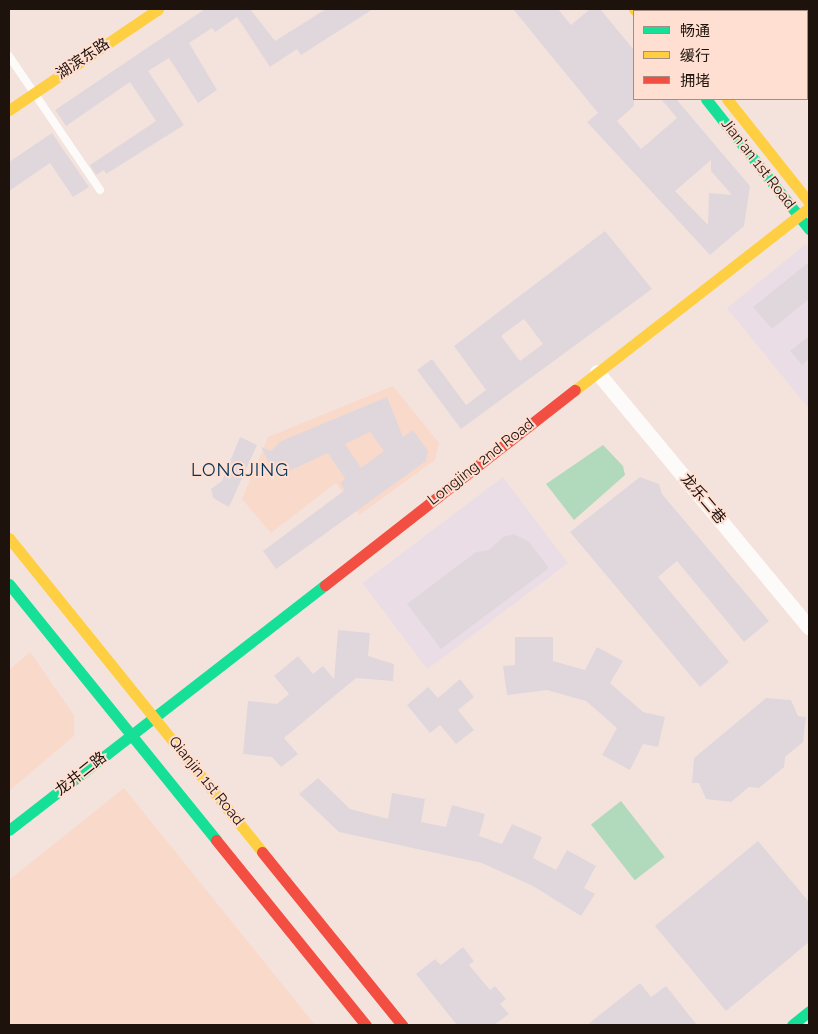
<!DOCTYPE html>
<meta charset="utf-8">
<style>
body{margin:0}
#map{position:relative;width:818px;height:1034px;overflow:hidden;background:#f4e3dc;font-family:Raleway,"Noto Sans SC",sans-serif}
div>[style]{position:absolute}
.commercial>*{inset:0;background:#eadde5;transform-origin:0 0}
.built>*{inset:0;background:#f9d9ca}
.green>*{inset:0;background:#b1dabd;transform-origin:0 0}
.building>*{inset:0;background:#e0d7dc}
.lane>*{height:8px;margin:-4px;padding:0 4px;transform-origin:4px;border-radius:4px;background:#fdfbfa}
.street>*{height:15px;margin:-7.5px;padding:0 7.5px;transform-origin:7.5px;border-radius:7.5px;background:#fdfbfa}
.fast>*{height:11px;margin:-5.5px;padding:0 5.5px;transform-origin:5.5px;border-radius:5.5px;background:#16e098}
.slow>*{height:11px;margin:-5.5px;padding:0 5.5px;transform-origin:5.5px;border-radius:5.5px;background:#ffcf43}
.jam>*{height:11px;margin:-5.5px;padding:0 5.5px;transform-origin:5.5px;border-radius:5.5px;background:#f24e42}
span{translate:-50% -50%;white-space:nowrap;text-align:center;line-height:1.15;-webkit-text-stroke:4px #fedfd1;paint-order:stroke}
.street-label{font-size:15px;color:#1e120c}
.quarter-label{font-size:18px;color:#013255;letter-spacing:1px}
.frame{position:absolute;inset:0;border:10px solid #1e120c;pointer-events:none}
.legend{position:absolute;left:633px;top:10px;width:175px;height:90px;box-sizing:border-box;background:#fedfd1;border:1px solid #a48d82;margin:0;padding:6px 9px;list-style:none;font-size:15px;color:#1e120c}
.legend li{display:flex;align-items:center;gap:10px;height:25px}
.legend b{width:25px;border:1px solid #a48d82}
</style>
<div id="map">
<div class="commercial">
<i style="clip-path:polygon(806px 244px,809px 247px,809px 409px,727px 308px)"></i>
<i style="left:503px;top:477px;width:108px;height:176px;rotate:53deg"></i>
</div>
<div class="built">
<i style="clip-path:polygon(393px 386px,439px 443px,435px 460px,359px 515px,336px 483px,271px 533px,242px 499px,268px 437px)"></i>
<i style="clip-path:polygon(30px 652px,74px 715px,74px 736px,9px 791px,9px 670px)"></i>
<i style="clip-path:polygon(124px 788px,315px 1025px,9px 1025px,9px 880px)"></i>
</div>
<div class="green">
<i style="clip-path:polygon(603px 445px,623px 466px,625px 475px,574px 520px,546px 484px)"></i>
<i style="left:621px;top:801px;width:71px;height:38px;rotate:52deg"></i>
</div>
<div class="building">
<i style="clip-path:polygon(205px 9px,250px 9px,275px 41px,326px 9px,373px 9px,301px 55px,297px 49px,270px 67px,237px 17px,215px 32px,212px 28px,189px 43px,217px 90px,198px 103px,169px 58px,148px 71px,184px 125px,106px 174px,104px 170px,96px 175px,90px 165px,156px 121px,130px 82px,66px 126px,55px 110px)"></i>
<i style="clip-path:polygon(evenodd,513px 9px,558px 9px,571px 25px,590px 9px,600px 9px,634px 50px,634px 106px,617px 121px,641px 149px,677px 118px,661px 99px,676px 99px,750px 186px,744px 226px,710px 255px,587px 122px,598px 113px,513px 9px,711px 160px,711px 171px,732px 195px,709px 193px,708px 225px,675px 191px,711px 160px)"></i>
<i style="clip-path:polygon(52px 133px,89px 187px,73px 197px,50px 163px,9px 191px,9px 162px)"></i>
<i style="clip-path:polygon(evenodd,605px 231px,652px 289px,461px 429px,417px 370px,432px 359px,466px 405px,486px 390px,454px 346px,605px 231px,524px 319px,543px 344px,520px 361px,501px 336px,524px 319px)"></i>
<i style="clip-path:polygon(809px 262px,809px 299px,772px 329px,753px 307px)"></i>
<i style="clip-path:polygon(809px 336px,809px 359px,802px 365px,790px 351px)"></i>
<i style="clip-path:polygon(evenodd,387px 397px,403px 437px,413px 430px,428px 451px,426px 461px,276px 569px,263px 551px,345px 490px,340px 483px,345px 479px,328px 453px,276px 477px,261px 447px,271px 451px,281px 441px,387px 397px,370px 432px,384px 451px,361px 468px,345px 444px,370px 432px)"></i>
<i style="clip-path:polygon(240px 437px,257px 445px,229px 507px,213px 498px,211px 489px,222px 481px)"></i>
<i style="clip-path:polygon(640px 477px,659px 484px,662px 494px,769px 621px,744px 642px,677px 561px,658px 577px,729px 662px,700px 687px,570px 532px)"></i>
<i style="clip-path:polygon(514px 534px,529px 542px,549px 568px,441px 649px,407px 604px,476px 552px,489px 550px,503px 537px)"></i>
<i style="clip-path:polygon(338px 630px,370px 633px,368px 656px,394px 664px,393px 681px,356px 678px,284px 738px,298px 754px,281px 767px,272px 757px,243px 754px,248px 701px,277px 704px,289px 694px,274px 676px,298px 656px,313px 674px,323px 666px,334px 679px)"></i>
<i style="clip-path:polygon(515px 637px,553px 637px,553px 661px,585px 670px,597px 647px,623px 661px,610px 683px,643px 712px,665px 717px,658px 747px,643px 744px,630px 770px,602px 755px,617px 728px,586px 701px,547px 690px,507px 695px,503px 666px,515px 665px)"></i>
<i style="clip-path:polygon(460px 679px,474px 697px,458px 710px,474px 730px,456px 744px,440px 725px,430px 733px,407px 705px,428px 687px,438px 698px)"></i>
<i style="clip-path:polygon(766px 698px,791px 700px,798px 716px,806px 717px,803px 742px,785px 757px,784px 767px,759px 788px,749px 787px,731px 802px,706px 799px,699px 783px,692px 783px,694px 758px)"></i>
<i style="clip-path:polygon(318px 778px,350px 809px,388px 819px,392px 793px,425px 799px,421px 822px,446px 827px,452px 805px,485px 814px,479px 836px,502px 844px,512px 824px,542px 837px,533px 858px,556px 870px,567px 850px,596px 866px,584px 888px,595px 894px,581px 916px,533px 886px,482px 863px,339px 832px,299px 794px)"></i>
<i style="clip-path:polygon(758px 841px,809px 902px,809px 942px,726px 1011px,655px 926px)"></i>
<i style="clip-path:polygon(463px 947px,474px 961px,469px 965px,490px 990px,495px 986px,506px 999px,500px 1004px,509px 1014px,494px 1025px,457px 1025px,416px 974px,435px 959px,441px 965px)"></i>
<i style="clip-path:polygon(640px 983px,651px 997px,666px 986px,697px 1025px,587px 1025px)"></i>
</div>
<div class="lane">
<i style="left:9px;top:56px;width:162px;rotate:55.8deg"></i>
</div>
<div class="street">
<i style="left:597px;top:372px;width:332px;rotate:50.3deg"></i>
</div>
<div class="fast">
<i style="left:656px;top:9px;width:3px;rotate:45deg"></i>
<i style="left:706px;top:99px;width:166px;rotate:51.6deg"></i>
<i style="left:9px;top:584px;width:329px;rotate:51deg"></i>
<i style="left:9px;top:830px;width:400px;rotate:-37.8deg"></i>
<i style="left:792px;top:1025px;width:22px;rotate:-39deg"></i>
</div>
<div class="slow">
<i style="left:634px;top:9px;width:3px;rotate:45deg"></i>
<i style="left:727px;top:99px;width:132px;rotate:51.5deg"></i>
<i style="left:9px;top:110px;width:180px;rotate:-34.1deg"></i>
<i style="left:575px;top:390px;width:296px;rotate:-37.9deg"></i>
<i style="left:9px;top:538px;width:403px;rotate:51.1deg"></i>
</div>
<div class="jam">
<i style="left:325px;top:585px;width:317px;rotate:-38deg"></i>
<i style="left:216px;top:840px;width:238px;rotate:51deg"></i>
<i style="left:262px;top:852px;width:223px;rotate:51deg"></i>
</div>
<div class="street-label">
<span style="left:83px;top:59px;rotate:-34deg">湖滨东路</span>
<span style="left:758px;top:164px;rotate:52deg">Jian'an 1st Road</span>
<span style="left:481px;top:462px;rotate:-38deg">Longjing 2nd Road</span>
<span style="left:703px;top:499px;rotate:50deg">龙乐二巷</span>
<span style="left:81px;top:774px;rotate:-38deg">龙井二路</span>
<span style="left:206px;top:781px;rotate:51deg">Qianjin 1st Road</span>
</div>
<div class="quarter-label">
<span style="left:240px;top:470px">LONGJING</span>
</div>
<div class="frame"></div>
<ul class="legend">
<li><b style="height:6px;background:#16e098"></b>畅通</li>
<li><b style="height:6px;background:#ffcf43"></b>缓行</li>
<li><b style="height:6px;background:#f24e42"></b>拥堵</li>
</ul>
</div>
